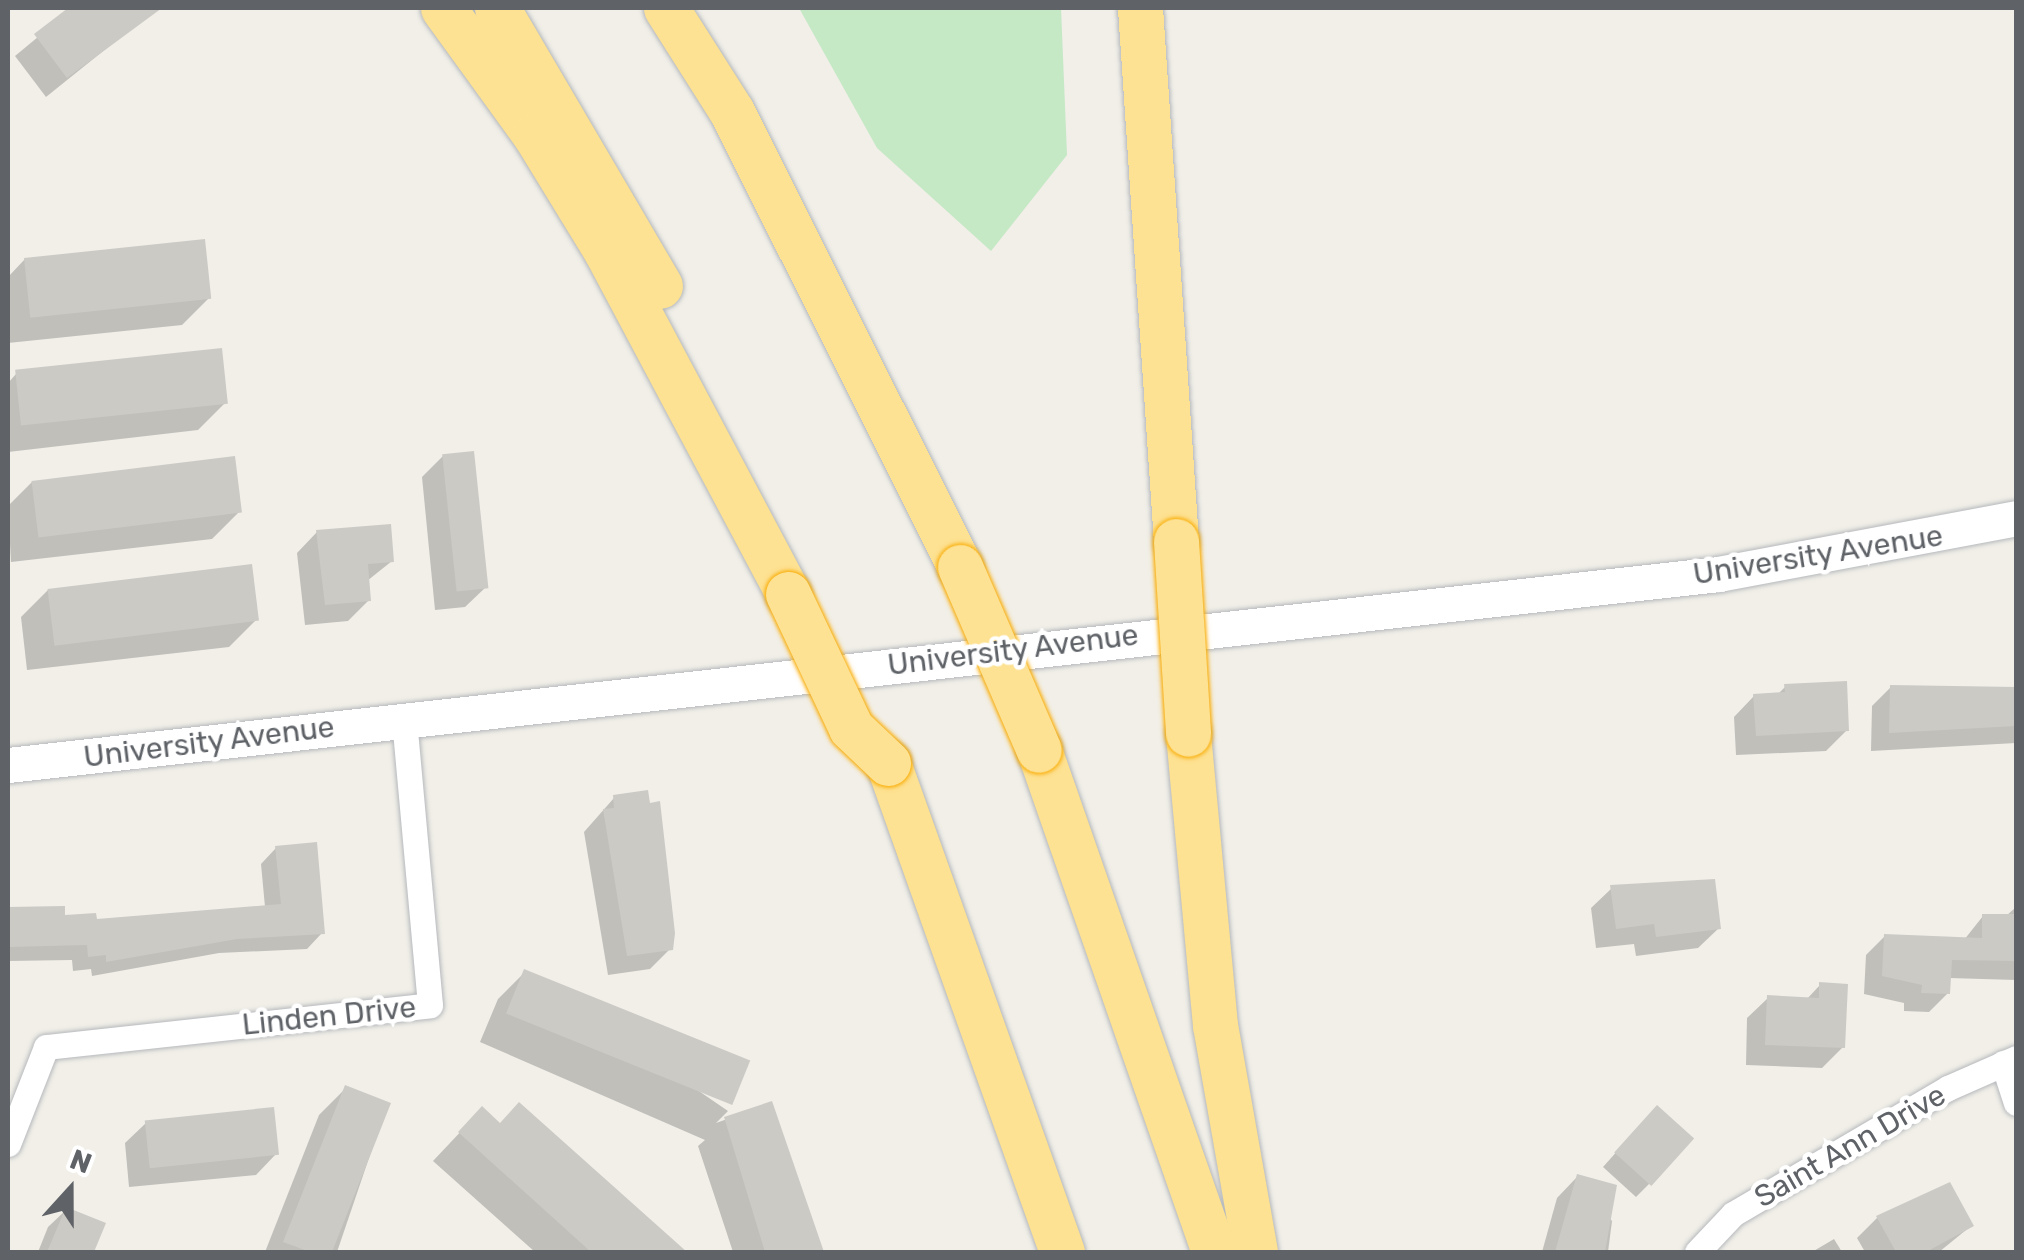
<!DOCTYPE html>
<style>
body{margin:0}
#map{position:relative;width:2024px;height:1260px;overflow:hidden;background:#f1efe8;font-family:Rubik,sans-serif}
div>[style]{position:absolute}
.green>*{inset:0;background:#c5e8c5}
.shadow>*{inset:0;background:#0003}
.building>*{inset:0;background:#cccac5;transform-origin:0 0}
.roads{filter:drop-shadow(0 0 2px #b5b8bc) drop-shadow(0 0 2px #b5b8bc)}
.street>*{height:25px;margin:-12.5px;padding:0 12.5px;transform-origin:12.5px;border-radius:12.5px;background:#fff}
.secondary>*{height:35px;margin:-17.5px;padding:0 17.5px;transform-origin:17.5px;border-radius:17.5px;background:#fff}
.highway>*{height:45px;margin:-22.5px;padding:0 22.5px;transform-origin:22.5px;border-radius:22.5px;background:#fde293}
.bridges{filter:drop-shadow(0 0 2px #f9ab00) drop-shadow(0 0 2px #f9ab00)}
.highway-bridge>*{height:45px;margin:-22.5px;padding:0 22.5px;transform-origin:22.5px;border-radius:22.5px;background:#fde293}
span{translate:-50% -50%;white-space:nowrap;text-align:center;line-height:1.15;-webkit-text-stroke:9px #fff;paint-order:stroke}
.street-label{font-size:30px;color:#5f6368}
.frame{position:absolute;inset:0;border:10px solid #5f6368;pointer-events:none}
.north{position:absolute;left:20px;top:1140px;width:100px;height:100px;-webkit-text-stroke:8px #fff;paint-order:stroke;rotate:21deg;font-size:28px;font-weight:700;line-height:40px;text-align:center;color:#5f6368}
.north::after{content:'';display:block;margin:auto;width:35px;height:45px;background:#5f6368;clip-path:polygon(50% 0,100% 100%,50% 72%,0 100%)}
</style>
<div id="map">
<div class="green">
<i style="clip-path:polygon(799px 8px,1061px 8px,1067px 155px,991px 251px,877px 148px)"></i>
</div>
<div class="shadow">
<i style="clip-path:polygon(73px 8px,143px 8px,148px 15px,46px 97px,15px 56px)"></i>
<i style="clip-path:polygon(25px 259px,209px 298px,182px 325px,8px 343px,8px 277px)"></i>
<i style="clip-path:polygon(16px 374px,225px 403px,198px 430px,8px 452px,8px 383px)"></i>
<i style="clip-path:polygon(443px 456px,486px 587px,465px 607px,435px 610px,422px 477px)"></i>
<i style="clip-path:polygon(32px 482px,239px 512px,212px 539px,11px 562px,8px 506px)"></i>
<i style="clip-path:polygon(317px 532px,392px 561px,367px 581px,369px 600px,348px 621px,305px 625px,297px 553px)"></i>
<i style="clip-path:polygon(48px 590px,256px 620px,229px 647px,27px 670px,21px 617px)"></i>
<i style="clip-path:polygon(1785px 687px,1847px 730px,1826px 751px,1736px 755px,1734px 717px,1754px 696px,1777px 695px)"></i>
<i style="clip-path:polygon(1891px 687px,2016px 687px,2016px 743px,1871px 751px,1872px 706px)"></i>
<i style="clip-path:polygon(614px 798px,671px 948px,650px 969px,608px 975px,584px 832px)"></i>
<i style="clip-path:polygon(276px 848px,322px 933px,307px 949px,219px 953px,92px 976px,91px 969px,73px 971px,72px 960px,8px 961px,8px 910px,63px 908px,63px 918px,95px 922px,265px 907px,261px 864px)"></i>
<i style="clip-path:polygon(1612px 888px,1719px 928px,1698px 948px,1636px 956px,1634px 944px,1596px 948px,1591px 908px)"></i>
<i style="clip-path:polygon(2015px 908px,2016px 980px,1949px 978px,1948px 993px,1929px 1012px,1904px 1011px,1904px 1003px,1864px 994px,1866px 955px,1885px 936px,1964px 940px,1983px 916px,2006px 916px)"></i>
<i style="clip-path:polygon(525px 972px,728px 1111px,716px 1123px,770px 1104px,821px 1252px,733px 1252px,698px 1146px,705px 1140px,480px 1042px,498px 999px)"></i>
<i style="clip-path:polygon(1820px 985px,1843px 1047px,1822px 1068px,1746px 1065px,1747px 1018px,1768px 998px,1806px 1000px)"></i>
<i style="clip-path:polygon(346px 1088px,387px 1105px,337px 1252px,265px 1252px,319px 1115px)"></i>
<i style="clip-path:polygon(519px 1105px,683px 1252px,535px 1252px,433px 1161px,482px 1109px,499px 1125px)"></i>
<i style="clip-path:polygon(1644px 1121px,1649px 1184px,1636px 1197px,1603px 1167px)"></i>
<i style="clip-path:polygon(146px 1123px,276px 1154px,256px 1175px,129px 1187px,125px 1143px)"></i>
<i style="clip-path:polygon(1577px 1177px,1612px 1221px,1608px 1252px,1542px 1252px,1557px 1198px)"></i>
<i style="clip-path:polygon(66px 1210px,102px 1224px,91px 1252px,38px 1252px,48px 1227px)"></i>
<i style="clip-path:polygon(1877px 1218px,1971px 1226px,1939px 1252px,1865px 1252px,1857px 1238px)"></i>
<i style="clip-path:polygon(1834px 1239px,1842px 1252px,1812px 1252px)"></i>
</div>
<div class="building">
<i style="clip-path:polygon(68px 8px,162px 8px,67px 78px,34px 34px)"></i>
<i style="left:205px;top:239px;width:60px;height:182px;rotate:84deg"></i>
<i style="left:222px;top:348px;width:56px;height:208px;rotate:84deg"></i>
<i style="left:474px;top:451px;width:138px;height:32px;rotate:84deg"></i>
<i style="left:235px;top:456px;width:57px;height:205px;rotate:83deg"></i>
<i style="clip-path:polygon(391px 524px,394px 562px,368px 564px,371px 601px,325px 605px,316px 530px)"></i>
<i style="left:252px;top:564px;width:57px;height:206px;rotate:83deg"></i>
<i style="clip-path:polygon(1847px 681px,1849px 731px,1756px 736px,1753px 694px,1785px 692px,1784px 684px)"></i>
<i style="clip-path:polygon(1890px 685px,2016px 687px,2016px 726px,1889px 733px)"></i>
<i style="clip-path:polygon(648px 790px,650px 803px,660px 801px,675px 933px,673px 950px,627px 956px,603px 809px,614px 808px,613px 795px)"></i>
<i style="clip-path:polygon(317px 842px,325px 934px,237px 939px,106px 962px,106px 955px,88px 957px,87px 945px,8px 947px,8px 907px,65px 906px,65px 915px,96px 913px,97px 919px,281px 904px,275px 846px)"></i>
<i style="clip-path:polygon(1715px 879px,1721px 929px,1656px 937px,1654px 924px,1616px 929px,1610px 885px)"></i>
<i style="clip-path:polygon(1982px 914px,2016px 914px,2016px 961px,1952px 960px,1950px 994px,1921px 993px,1922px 985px,1882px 976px,1884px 934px,1982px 938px)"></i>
<i style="left:524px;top:969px;width:244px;height:48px;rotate:22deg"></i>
<i style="clip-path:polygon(1819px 982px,1848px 984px,1845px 1048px,1765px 1045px,1767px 995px,1819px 998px)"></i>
<i style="clip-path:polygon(345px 1085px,391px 1103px,332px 1252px,310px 1252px,283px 1242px)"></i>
<i style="clip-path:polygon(772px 1101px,824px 1252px,765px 1252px,724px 1117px)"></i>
<i style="clip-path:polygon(519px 1102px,687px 1252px,591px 1252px,458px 1132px,482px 1106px,500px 1123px)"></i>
<i style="left:1657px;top:1105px;width:50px;height:64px;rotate:42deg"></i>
<i style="left:274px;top:1107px;width:48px;height:130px;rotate:84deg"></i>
<i style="clip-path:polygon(1577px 1174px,1617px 1185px,1605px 1252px,1555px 1252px)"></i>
<i style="clip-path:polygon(1950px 1182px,1974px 1226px,1926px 1252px,1896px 1252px,1876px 1216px)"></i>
<i style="clip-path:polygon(66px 1207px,106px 1223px,94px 1252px,47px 1252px)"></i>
</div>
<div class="roads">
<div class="street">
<i style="left:2003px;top:1063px;width:42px;rotate:72deg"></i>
<i style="left:8px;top:1144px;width:104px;rotate:-68.6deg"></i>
<i style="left:46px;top:1047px;width:386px;rotate:-6.2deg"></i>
<i style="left:430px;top:1005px;width:286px;rotate:-95.2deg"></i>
<i style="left:1697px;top:1252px;width:52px;rotate:-46.5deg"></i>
<i style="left:1733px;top:1214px;width:249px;rotate:-30.4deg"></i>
<i style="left:1948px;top:1088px;width:74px;rotate:-23.8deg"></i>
</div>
<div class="secondary">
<i style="left:8px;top:765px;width:1721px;rotate:-6.37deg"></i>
<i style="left:1718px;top:574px;width:303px;rotate:-10.6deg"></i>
</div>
<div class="highway">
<i style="left:443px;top:8px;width:157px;rotate:54.1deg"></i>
<i style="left:535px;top:135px;width:136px;rotate:58.5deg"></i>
<i style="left:606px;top:251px;width:388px;rotate:62deg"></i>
<i style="left:497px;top:8px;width:322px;rotate:59.6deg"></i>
<i style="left:666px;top:8px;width:123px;rotate:57.6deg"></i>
<i style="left:732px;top:112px;width:509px;rotate:63.38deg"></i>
<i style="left:1140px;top:8px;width:534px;rotate:86.14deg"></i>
<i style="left:1188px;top:734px;width:292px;rotate:84.7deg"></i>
<i style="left:1215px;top:1025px;width:230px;rotate:80deg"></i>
<i style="left:1039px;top:750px;width:532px;rotate:70.78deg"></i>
<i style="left:888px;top:763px;width:519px;rotate:70.41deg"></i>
</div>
</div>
<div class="bridges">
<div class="highway-bridge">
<i style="left:1176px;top:541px;width:193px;rotate:86.4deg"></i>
<i style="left:960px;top:567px;width:199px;rotate:66.7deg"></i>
<i style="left:788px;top:594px;width:148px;rotate:64.8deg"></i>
<i style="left:851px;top:728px;width:51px;rotate:43.4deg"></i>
</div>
</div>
<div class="street-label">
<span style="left:1818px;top:555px;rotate:-9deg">University Avenue</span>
<span style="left:1013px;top:650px;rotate:-7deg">University Avenue</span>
<span style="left:209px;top:742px;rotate:-7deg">University Avenue</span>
<span style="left:329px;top:1016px;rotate:-6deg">Linden Drive</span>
<span style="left:1850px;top:1146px;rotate:-30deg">Saint Ann Drive</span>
</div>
<div class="frame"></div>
<div class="north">N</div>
</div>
